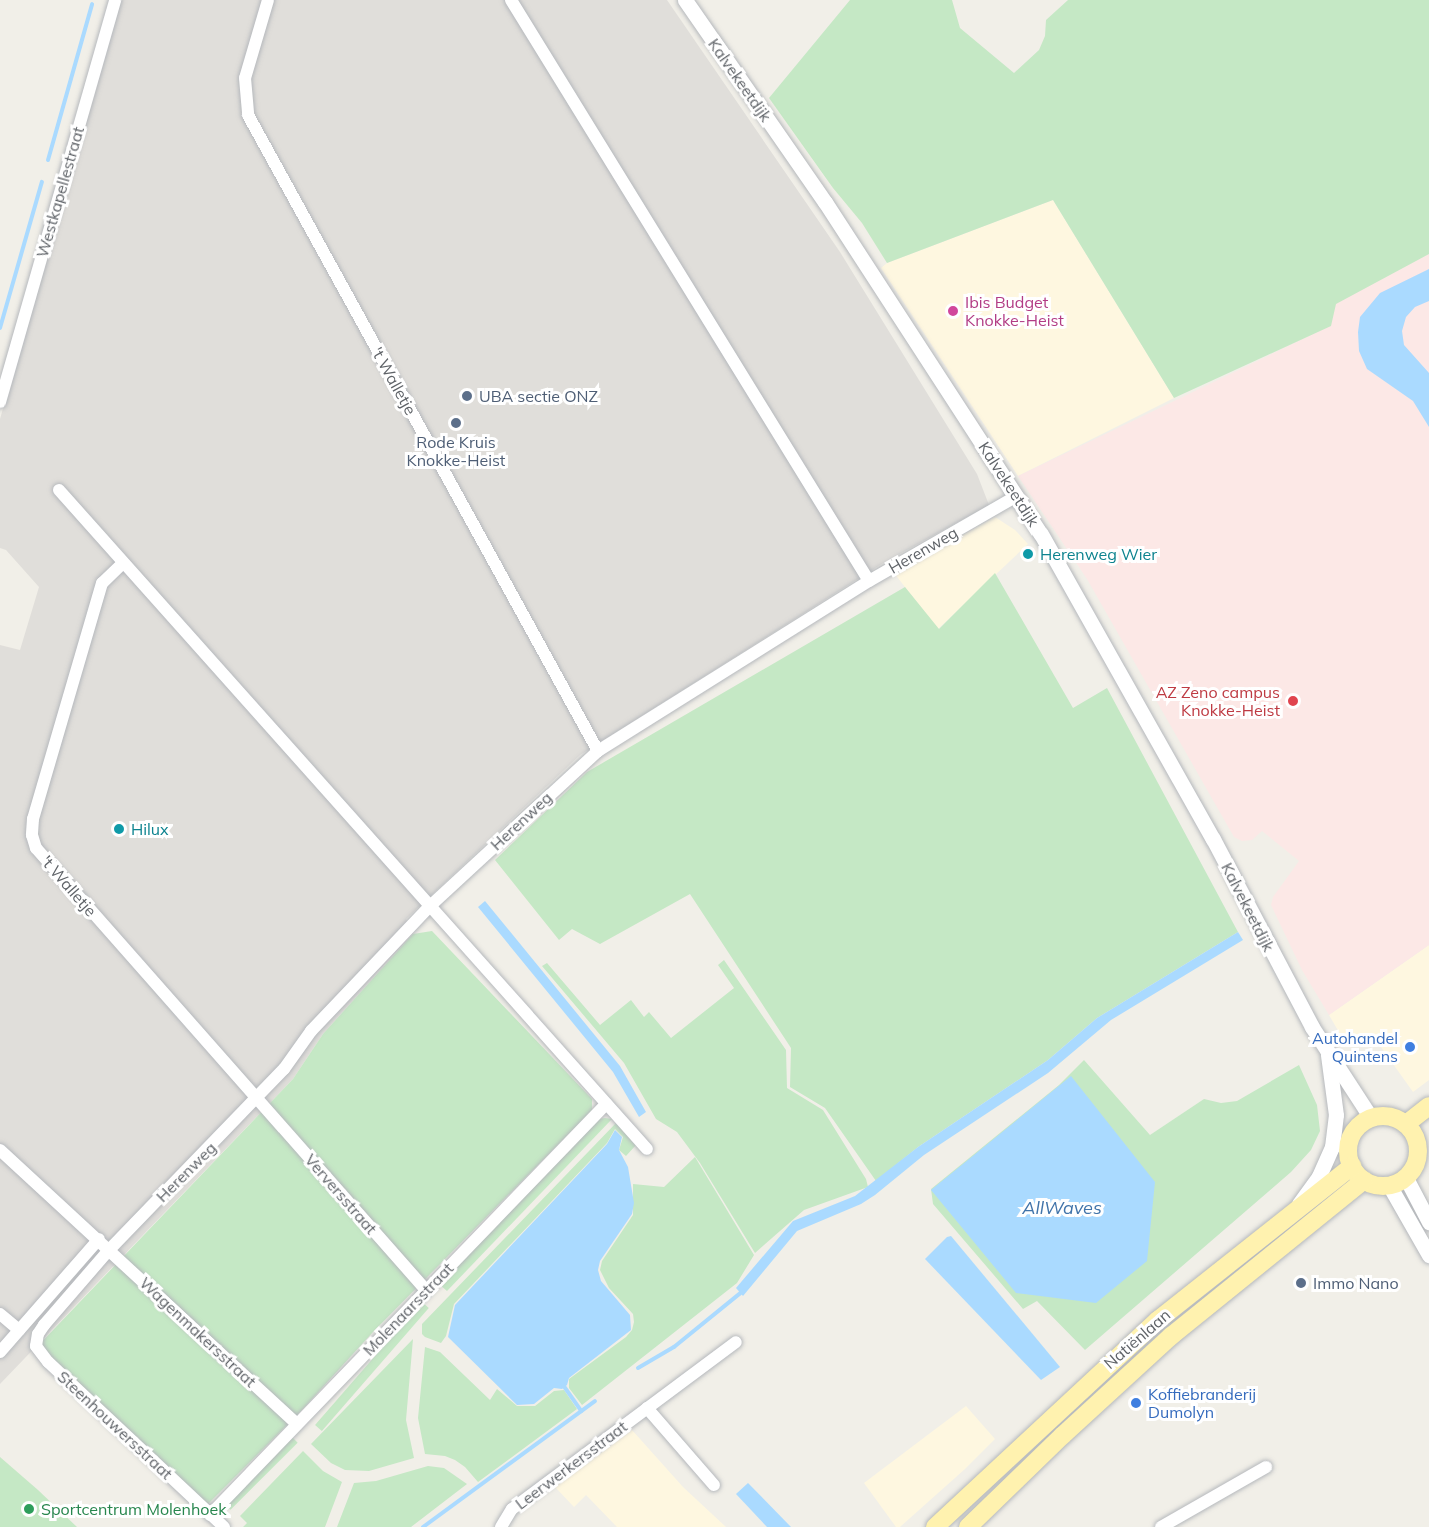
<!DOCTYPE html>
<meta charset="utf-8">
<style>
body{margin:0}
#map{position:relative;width:1429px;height:1527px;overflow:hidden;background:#f1efe8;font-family:Mulish,sans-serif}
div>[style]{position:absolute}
.commercial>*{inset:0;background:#fef7e0}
.industrial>*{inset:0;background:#e0deda}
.medical>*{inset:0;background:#fce8e6}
.green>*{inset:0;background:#c5e8c5;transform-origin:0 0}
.water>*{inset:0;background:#aadaff}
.stream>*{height:4px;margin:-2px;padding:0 2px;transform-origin:2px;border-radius:2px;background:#aadaff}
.roads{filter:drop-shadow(0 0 2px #b5b8bc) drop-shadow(0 0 2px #b5b8bc)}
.minor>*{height:12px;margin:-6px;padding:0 6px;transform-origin:6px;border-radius:6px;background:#fff}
.tertiary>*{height:15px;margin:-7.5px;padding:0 7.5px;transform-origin:7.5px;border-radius:7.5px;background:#fff}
.primary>*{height:18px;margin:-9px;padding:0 9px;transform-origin:9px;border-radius:9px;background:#fff2af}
.primary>.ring{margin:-9px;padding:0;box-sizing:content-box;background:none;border:18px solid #fff2af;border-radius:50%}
.dots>*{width:16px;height:16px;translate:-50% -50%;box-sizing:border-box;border:3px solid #fff;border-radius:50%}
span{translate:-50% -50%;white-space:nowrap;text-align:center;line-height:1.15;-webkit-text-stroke:6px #fff;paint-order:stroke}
.street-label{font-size:16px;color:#5f6368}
.hotel-label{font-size:16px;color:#b23c85}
.left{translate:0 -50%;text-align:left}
.service-label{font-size:16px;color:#4e5e75}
.culture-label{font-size:16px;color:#0d838f}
.health-label{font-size:16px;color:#be3a42}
.right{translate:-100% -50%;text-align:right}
.shop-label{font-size:16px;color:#366cbe}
.leisure-label{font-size:16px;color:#27864d}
.water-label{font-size:18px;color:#4174aa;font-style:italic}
</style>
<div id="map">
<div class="commercial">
<i style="clip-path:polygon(1053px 200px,1174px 398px,1018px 476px,881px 268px,887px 263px)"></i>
<i style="clip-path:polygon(995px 517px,1015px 530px,1028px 544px,938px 629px,894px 573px)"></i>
<i style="clip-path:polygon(1429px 945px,1429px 1080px,1413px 1092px,1371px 1033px,1347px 1046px,1329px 1015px)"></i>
<i style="clip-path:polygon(966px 1406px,995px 1439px,965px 1469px,900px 1527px,896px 1527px,864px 1483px)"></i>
<i style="clip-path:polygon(632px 1430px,683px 1487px,726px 1527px,617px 1527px,586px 1495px,574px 1507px,555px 1487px)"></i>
</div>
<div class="industrial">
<i style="clip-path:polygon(120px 0,667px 0,840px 252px,977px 474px,989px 505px,883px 563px,580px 755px,406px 919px,413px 934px,323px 1034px,293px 1079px,0 1384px,0 645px,20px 650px,39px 587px,6px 550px,0 548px,0 419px)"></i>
</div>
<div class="medical">
<i style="clip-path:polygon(1429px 254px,1429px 945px,1329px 1015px,1302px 970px,1271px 905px,1273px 897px,1299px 861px,1262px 831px,1252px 840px,1242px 841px,1234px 837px,1087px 579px,1018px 476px,1330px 326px,1335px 304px)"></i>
</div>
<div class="green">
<i style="clip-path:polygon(850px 0,952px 0,960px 28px,1014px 73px,1039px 50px,1045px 36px,1046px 20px,1068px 0,1429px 0,1429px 254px,1336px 304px,1331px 326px,1174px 398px,1053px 200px,887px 263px,862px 223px,833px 188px,769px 98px)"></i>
<i style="clip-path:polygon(995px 573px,1073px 708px,1107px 688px,1238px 932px,1097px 1018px,1048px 1060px,918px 1147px,876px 1181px,825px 1108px,790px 1087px,791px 1048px,690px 894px,600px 944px,572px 929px,559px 940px,495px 860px,587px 772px,905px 587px,939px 629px)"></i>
<i style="clip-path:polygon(432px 931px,592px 1099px,592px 1110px,373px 1332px,301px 1411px,201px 1511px,34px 1350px,293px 1079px,323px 1034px,413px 934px)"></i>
<i style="clip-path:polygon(724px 960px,786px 1050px,787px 1088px,823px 1110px,866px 1179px,868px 1187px,804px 1210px,755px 1253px,700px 1163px,677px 1132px,656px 1119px,624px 1063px,542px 966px,547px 963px,600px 1025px,631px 1000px,644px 1017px,649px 1012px,671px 1038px,734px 988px,718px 965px)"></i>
<i style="clip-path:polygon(1084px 1060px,1150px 1135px,1204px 1099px,1221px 1103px,1237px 1101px,1299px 1065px,1317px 1105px,1320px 1131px,1311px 1150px,1291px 1172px,1085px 1350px,1037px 1301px,1023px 1309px,933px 1204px,931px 1189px,1059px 1085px)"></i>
<i style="clip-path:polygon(605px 1118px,612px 1119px,447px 1291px,440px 1285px,599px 1119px)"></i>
<i style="clip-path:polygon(616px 1123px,636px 1145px,626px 1156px,619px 1150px,623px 1137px,615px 1129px,607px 1143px,454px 1304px,446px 1336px,441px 1343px,425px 1337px,422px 1334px,422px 1324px)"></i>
<i style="clip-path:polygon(695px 1157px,754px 1255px,737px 1283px,582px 1405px,569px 1388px,569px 1379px,626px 1337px,632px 1330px,634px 1322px,633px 1314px,609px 1288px,600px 1270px,602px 1261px,633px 1215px,633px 1184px,664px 1187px)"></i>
<i style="left:422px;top:1302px;width:9px;height:163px;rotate:41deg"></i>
<i style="clip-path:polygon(413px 1339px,406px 1420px,414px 1458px,369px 1471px,345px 1470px,331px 1463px,311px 1444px)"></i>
<i style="clip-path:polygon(425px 1347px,440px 1352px,490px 1400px,497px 1389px,517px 1406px,535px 1406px,554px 1391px,564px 1390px,577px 1409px,478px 1482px,465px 1467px,455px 1460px,445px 1456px,425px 1454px,418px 1418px)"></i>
<i style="left:292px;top:1437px;width:8px;height:95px;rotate:45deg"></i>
<i style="clip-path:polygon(303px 1451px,323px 1471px,342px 1482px,325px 1527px,243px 1527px,247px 1523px,240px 1516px)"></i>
<i style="clip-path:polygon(0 1457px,38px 1490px,77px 1527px,0 1527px)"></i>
<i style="clip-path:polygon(428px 1466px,444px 1468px,467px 1484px,411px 1527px,337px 1527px,354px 1483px,376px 1481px)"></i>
</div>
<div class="water">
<i style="clip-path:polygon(1429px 269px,1429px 301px,1415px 307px,1406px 317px,1402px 331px,1404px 345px,1429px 373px,1429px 427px,1413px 401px,1367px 369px,1359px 351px,1358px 332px,1360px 317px,1380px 293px)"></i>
<i style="clip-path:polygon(485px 901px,620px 1066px,646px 1112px,639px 1117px,613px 1072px,478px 907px)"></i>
<i style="clip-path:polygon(1238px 932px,1243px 940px,1111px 1020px,1048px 1073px,924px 1155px,875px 1195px,861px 1204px,797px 1231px,743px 1296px,736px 1288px,793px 1221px,855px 1196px,918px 1147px,1048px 1060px,1097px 1018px)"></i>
<i style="clip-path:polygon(1071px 1076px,1155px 1182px,1147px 1261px,1096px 1303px,1016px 1293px,931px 1190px)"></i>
<i style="clip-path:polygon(615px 1130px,622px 1137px,619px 1150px,628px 1167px,634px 1203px,632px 1214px,600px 1261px,598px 1270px,601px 1281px,630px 1315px,631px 1330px,569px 1378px,567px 1385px,562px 1389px,554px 1388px,534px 1404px,517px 1405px,448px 1337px,455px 1305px,607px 1144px)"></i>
<i style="clip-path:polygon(951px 1236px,1060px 1367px,1041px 1380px,925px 1259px,947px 1237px)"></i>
<i style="clip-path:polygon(748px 1483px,791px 1527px,767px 1527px,736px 1494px)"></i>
</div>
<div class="stream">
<i style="left:48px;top:160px;width:162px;rotate:-74.2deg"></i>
<i style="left:0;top:328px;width:152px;rotate:-74deg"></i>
<i style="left:638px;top:1368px;width:42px;rotate:-30.3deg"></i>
<i style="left:674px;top:1347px;width:89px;rotate:-39.1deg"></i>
<i style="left:563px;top:1385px;width:32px;rotate:55deg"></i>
<i style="left:423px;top:1527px;width:213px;rotate:-36.2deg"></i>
</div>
<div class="roads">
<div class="minor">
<i style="left:268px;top:0;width:81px;rotate:106.4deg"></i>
<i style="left:245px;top:78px;width:37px;rotate:85deg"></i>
<i style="left:248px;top:115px;width:726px;rotate:61.18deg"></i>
<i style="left:511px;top:0;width:682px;rotate:58.36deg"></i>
<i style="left:0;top:402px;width:418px;rotate:-74deg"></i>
<i style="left:59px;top:490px;width:883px;rotate:48.26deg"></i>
<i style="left:123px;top:563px;width:29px;rotate:136deg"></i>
<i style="left:102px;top:583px;width:246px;rotate:106.3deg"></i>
<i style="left:33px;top:819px;width:16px;rotate:94deg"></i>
<i style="left:32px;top:835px;width:14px;rotate:73deg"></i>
<i style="left:36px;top:848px;width:589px;rotate:48.58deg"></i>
<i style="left:0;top:1150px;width:404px;rotate:42.7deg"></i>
<i style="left:0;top:1314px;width:25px;rotate:40deg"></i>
<i style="left:0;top:1352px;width:150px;rotate:-48.8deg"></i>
<i style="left:647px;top:1408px;width:102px;rotate:49deg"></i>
<i style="left:210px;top:1515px;width:571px;rotate:-46.06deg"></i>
<i style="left:224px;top:1527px;width:241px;rotate:-136.8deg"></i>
<i style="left:48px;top:1362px;width:20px;rotate:-127deg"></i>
<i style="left:36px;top:1346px;width:12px;rotate:-81deg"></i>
<i style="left:38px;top:1334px;width:11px;rotate:-56deg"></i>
<i style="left:44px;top:1325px;width:99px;rotate:-49.1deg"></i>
<i style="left:109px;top:1250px;width:252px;rotate:-46deg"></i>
<i style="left:284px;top:1069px;width:47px;rotate:-54.6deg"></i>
<i style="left:311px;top:1031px;width:173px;rotate:-46.4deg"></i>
<i style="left:430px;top:906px;width:229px;rotate:-42.7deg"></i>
<i style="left:598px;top:751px;width:320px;rotate:-32.1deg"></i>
<i style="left:869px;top:581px;width:171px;rotate:-29.9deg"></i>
<i style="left:501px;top:1527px;width:21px;rotate:-59deg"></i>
<i style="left:512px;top:1509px;width:279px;rotate:-36.7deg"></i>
<i style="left:1161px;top:1527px;width:121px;rotate:-29.7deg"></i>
</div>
<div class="tertiary">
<i style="left:685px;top:0;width:246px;rotate:55.3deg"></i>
<i style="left:825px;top:202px;width:396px;rotate:57deg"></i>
<i style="left:1041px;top:534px;width:350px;rotate:60.6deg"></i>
<i style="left:1213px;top:839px;width:212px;rotate:62.2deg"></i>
<i style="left:1312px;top:1027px;width:108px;rotate:57deg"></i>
<i style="left:1406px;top:1178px;width:50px;rotate:62.4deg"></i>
<i style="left:1389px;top:1185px;width:81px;rotate:60.3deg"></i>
<i style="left:1299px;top:1204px;width:34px;rotate:-54deg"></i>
<i style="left:1319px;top:1176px;width:32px;rotate:-66deg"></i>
<i style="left:1332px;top:1147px;width:32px;rotate:-83deg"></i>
<i style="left:1336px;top:1115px;width:61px;rotate:-97.6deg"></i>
</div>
<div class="primary">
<i class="ring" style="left:1348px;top:1116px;width:52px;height:52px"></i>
<i style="left:1406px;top:1124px;width:29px;rotate:-38deg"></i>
<i style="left:935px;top:1527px;width:304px;rotate:-42.9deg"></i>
<i style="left:1158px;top:1320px;width:248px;rotate:-38.4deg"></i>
<i style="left:968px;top:1527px;width:132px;rotate:-44.1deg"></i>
<i style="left:1063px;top:1435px;width:147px;rotate:-42.5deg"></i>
<i style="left:1171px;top:1336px;width:248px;rotate:-38.9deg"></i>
</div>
</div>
<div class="dots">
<i style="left:953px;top:311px;background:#d1479c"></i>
<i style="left:467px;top:396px;background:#5c6f8a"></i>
<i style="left:456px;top:423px;background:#5c6f8a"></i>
<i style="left:1028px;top:554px;background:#0f9aa8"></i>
<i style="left:1293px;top:701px;background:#e0444e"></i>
<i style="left:119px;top:829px;background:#0f9aa8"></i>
<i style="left:1410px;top:1047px;background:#3f7fe0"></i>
<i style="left:1301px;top:1283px;background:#5c6f8a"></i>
<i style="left:1136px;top:1403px;background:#3f7fe0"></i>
<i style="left:29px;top:1509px;background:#2e9e5b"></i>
</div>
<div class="street-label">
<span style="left:740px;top:80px;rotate:55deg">Kalvekeetdijk</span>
<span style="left:60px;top:192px;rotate:-74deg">Westkapellestraat</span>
<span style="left:394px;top:381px;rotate:61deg">'t Walletje</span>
<span style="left:1009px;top:484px;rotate:57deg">Kalvekeetdijk</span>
<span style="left:923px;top:550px;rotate:-30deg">Herenweg</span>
<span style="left:521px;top:821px;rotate:-43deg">Herenweg</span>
<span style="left:69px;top:886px;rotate:49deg">'t Walletje</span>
<span style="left:1248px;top:907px;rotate:63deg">Kalvekeetdijk</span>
<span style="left:186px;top:1172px;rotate:-45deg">Herenweg</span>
<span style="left:341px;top:1194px;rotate:49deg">Verversstraat</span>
<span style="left:408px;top:1309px;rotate:-46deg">Molenaarsstraat</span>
<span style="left:198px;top:1332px;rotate:43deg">Wagenmakersstraat</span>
<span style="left:1137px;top:1339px;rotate:-41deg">Natiënlaan</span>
<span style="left:115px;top:1425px;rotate:43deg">Steenhouwersstraat</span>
<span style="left:571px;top:1465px;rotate:-37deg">Leerwerkersstraat</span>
</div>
<div class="hotel-label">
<span class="left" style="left:965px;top:311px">Ibis Budget<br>Knokke-Heist</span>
</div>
<div class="service-label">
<span class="left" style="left:479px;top:396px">UBA sectie ONZ</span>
<span style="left:456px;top:451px">Rode Kruis<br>Knokke-Heist</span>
<span class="left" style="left:1313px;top:1283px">Immo Nano</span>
</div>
<div class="culture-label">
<span class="left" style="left:1040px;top:554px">Herenweg Wier</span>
<span class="left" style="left:131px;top:829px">Hilux</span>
</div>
<div class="health-label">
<span class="right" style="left:1280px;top:701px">AZ Zeno campus<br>Knokke-Heist</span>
</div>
<div class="shop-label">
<span class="right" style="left:1398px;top:1047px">Autohandel<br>Quintens</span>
<span class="left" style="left:1148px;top:1403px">Koffiebranderij<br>Dumolyn</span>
</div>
<div class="leisure-label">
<span class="left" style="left:41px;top:1509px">Sportcentrum Molenhoek</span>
</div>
<div class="water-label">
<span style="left:1062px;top:1208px">AllWaves</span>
</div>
</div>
